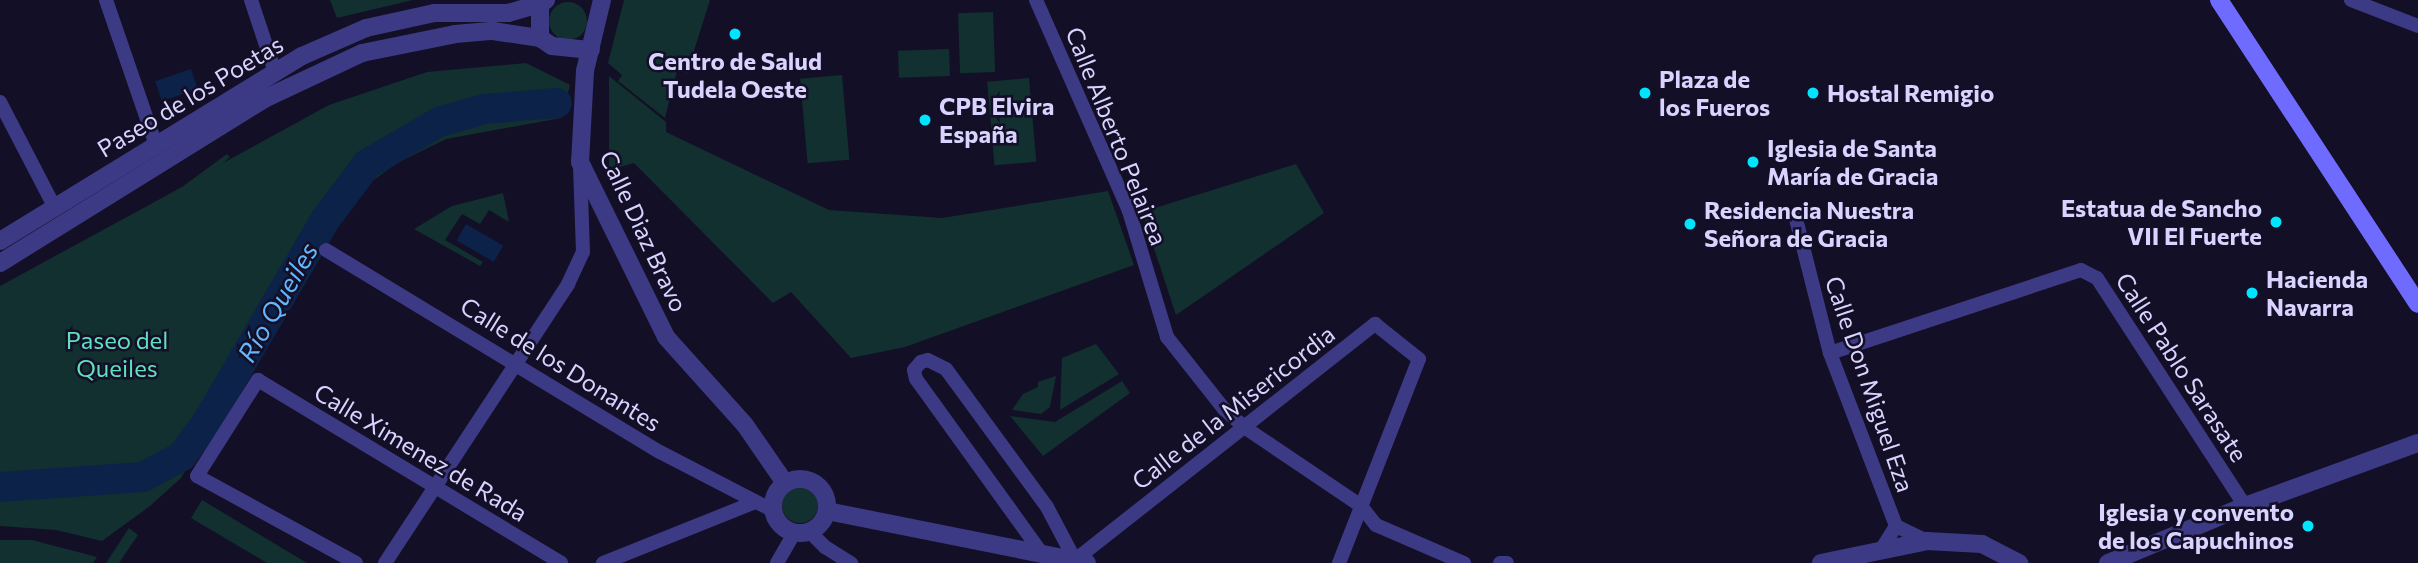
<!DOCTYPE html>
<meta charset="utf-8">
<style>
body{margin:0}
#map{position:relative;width:2418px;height:563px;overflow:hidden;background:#130f26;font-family:Commissioner,sans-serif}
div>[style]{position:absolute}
.green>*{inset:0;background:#12302f;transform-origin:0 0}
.round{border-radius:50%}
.water>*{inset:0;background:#0c2248;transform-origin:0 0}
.river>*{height:30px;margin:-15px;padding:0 15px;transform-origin:15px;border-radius:15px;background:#0c2248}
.minor>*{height:14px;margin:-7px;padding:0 7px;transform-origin:7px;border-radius:7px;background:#3d3a85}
.tertiary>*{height:18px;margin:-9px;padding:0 9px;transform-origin:9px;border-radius:9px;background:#3d3a85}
.tertiary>.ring{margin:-9px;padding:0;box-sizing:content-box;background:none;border:18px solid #3d3a85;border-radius:50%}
.secondary>*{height:18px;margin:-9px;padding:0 9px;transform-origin:9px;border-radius:9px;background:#6f6bff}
.dots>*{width:19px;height:19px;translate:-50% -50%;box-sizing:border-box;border:4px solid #130f26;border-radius:50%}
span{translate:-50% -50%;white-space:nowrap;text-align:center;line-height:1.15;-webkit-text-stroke:5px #130f26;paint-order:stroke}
.poi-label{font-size:24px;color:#d9d4ff;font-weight:700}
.left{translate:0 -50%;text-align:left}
.right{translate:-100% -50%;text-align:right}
.street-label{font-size:24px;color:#d9d4ff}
.park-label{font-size:24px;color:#5fe0c0}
.water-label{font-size:26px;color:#62b6ff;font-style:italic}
</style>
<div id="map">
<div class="green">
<i style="clip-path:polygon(330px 0,413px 0,337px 18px)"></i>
<i style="clip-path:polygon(624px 0,710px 0,687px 73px,677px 71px,665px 118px,618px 81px,622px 75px,608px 63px)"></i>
<i class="round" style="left:549px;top:2px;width:38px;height:38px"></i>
<i style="left:993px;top:12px;width:60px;height:35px;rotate:88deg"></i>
<i style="left:949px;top:49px;width:27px;height:51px;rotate:88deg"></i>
<i style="clip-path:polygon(526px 63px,570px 85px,561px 118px,446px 139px,397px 163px,360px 190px,329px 229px,276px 328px,247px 362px,181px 478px,150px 506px,102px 541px,56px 530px,0 526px,0 286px,182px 187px,227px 154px,230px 157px,223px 163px,329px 105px,427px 72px)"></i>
<i style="left:842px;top:75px;width:85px;height:42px;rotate:85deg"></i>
<i style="clip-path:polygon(609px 76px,666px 122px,666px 132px,829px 210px,942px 218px,1108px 191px,1134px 265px,905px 347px,851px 358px,791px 292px,773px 303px,634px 163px,609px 170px)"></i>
<i style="left:1029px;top:78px;width:84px;height:42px;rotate:85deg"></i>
<i style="clip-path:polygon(1296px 164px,1324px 213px,1176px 315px,1142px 212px)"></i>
<i style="clip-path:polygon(503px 193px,509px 222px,489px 210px,480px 224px,462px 214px,445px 240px,483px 262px,480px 266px,414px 229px,452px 206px)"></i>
<i style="clip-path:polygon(1096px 344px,1119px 374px,1060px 410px,1062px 358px)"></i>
<i style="clip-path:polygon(1056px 376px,1050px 407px,1041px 414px,1012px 410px,1023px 394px,1038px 387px,1038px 382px)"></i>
<i style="clip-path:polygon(1122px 381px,1130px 393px,1043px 456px,1010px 416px,1055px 422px)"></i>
<i class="round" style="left:782px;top:487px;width:36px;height:36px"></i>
<i style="clip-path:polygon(202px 500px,307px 563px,267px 563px,191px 518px)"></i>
<i style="clip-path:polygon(129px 528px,138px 535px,119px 563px,106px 563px)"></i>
<i style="clip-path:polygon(0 540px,32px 540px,97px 557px,93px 563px,0 563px)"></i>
</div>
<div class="water">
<i style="left:191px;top:69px;width:21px;height:38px;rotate:71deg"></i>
<i style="left:466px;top:224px;width:43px;height:19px;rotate:30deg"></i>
</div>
<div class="river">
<i style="left:0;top:487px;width:143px;rotate:-4deg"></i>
<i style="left:143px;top:477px;width:44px;rotate:-28.3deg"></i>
<i style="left:182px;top:456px;width:42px;rotate:-53.7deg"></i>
<i style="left:207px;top:422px;width:234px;rotate:-59.7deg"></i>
<i style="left:325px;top:220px;width:70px;rotate:-53.1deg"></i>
<i style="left:367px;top:164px;width:83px;rotate:-30.3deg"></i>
<i style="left:439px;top:122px;width:47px;rotate:-16.1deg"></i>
<i style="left:484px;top:109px;width:73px;rotate:-4.7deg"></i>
</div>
<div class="minor">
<i style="left:106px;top:0;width:153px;rotate:71deg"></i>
<i style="left:251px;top:0;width:73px;rotate:71.6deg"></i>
<i style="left:1036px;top:0;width:231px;rotate:66.2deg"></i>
<i style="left:1129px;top:211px;width:132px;rotate:73.2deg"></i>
<i style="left:1167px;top:337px;width:92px;rotate:51.6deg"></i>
<i style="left:1224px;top:409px;width:27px;rotate:42deg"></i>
<i style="left:1244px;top:427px;width:141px;rotate:34deg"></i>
<i style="left:1361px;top:506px;width:24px;rotate:52deg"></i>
<i style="left:1376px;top:525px;width:96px;rotate:23.4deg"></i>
<i style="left:2351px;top:0;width:72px;rotate:21.2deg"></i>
<i style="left:0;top:102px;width:119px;rotate:62.6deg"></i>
<i style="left:1795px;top:215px;width:142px;rotate:75.8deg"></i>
<i style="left:1830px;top:353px;width:185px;rotate:69.1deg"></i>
<i style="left:1896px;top:526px;width:28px;rotate:122deg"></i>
<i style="left:326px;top:250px;width:390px;rotate:31.2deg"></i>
<i style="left:660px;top:452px;width:128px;rotate:27.4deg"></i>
<i style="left:1830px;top:353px;width:264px;rotate:-18.3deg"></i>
<i style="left:2081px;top:270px;width:18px;rotate:27deg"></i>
<i style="left:2097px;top:278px;width:272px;rotate:57deg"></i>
<i style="left:1896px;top:526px;width:34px;rotate:26deg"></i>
<i style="left:809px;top:531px;width:23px;rotate:45deg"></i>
<i style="left:825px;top:547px;width:31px;rotate:32deg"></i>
<i style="left:1043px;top:555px;width:217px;rotate:-125.8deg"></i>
<i style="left:916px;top:379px;width:9px;rotate:-103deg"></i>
<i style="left:914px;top:370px;width:11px;rotate:-49deg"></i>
<i style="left:921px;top:362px;width:7px;rotate:-16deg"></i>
<i style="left:928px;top:360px;width:20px;rotate:27deg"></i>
<i style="left:946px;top:369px;width:171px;rotate:53.8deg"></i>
<i style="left:1047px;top:507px;width:60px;rotate:62.2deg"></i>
<i style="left:1075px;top:560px;width:382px;rotate:-38.2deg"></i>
<i style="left:1375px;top:324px;width:56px;rotate:38.5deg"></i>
<i style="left:1419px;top:359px;width:219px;rotate:111.4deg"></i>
<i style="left:356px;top:563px;width:181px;rotate:-151.3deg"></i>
<i style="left:197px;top:476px;width:114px;rotate:-57.6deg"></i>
<i style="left:258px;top:380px;width:354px;rotate:31.1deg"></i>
<i style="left:385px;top:563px;width:334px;rotate:-56.7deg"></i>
<i style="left:568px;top:284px;width:35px;rotate:-65deg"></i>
<i style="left:583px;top:252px;width:84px;rotate:-92deg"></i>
<i style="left:603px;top:563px;width:162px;rotate:-21.8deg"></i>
<i style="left:777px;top:563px;width:36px;rotate:-60deg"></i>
<i style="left:1500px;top:563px;width:7px"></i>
</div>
<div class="tertiary">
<i style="left:546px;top:0;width:7px;rotate:146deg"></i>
<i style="left:540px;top:4px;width:34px;rotate:90deg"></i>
<i style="left:540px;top:38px;width:14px;rotate:34deg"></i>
<i style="left:552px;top:46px;width:39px;rotate:6deg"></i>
<i style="left:602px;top:0;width:73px;rotate:103.5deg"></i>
<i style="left:585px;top:71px;width:91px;rotate:93.1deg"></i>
<i style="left:580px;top:162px;width:195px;rotate:63.8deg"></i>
<i style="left:666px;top:337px;width:118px;rotate:48.1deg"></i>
<i style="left:745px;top:425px;width:70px;rotate:55.4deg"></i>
<i style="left:0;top:241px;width:354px;rotate:-31.5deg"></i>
<i style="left:302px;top:56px;width:70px;rotate:-23.6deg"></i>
<i style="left:366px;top:28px;width:70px;rotate:-12.4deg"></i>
<i style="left:434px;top:13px;width:74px"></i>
<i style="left:508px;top:13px;width:33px;rotate:-16deg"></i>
<i style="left:0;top:263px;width:311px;rotate:-31.8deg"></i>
<i style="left:264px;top:99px;width:108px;rotate:-25.1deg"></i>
<i style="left:362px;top:53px;width:95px;rotate:-11.5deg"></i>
<i style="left:455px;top:34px;width:38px;rotate:-5deg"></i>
<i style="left:493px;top:31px;width:48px;rotate:8.5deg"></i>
<i class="ring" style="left:773px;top:479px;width:36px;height:36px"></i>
<i style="left:827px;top:511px;width:265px;rotate:11.3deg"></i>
<i style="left:1821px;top:563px;width:108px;rotate:-11.7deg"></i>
<i style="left:1927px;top:541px;width:55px;rotate:3.1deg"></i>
<i style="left:1982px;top:544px;width:42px;rotate:27.2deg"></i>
<i style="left:2108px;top:563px;width:148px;rotate:-22.6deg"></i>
<i style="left:2245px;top:506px;width:184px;rotate:-20deg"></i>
</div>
<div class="secondary">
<i style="left:2219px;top:0;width:363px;rotate:56.8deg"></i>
</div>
<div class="dots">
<i style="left:735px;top:34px;background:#00e5ff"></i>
<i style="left:1645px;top:93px;background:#00e5ff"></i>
<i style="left:1813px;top:93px;background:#00e5ff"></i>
<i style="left:925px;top:120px;background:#00e5ff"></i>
<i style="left:1753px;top:162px;background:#00e5ff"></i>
<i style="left:2276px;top:222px;background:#00e5ff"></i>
<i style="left:1690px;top:224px;background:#00e5ff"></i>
<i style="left:2252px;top:293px;background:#00e5ff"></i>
<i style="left:2308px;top:526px;background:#00e5ff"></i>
</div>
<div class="poi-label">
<span style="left:735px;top:75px">Centro de Salud<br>Tudela Oeste</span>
<span class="left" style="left:1659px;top:93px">Plaza de<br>los Fueros</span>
<span class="left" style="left:1827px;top:93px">Hostal Remigio</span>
<span class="left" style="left:939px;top:120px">CPB Elvira<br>España</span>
<span class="left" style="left:1767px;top:162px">Iglesia de Santa<br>María de Gracia</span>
<span class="right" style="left:2262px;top:222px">Estatua de Sancho<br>VII El Fuerte</span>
<span class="left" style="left:1704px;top:224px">Residencia Nuestra<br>Señora de Gracia</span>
<span class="left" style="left:2266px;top:293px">Hacienda<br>Navarra</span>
<span class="right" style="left:2294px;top:526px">Iglesia y convento<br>de los Capuchinos</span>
</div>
<div class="street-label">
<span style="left:190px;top:96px;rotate:-31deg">Paseo de los Poetas</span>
<span style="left:1117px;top:136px;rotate:68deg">Calle Alberto Pelairea</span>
<span style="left:644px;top:231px;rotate:65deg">Calle Diaz Bravo</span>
<span style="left:561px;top:364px;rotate:32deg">Calle de los Donantes</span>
<span style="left:2182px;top:367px;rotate:57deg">Calle Pablo Sarasate</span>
<span style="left:1870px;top:384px;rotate:71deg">Calle Don Miguel Eza</span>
<span style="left:1233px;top:407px;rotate:-38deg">Calle de la Misericordia</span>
<span style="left:421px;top:452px;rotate:31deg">Calle Ximenez de Rada</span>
</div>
<div class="park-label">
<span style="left:117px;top:354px">Paseo del<br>Queiles</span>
</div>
<div class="water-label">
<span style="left:277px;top:302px;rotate:-60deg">Río Queiles</span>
</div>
</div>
